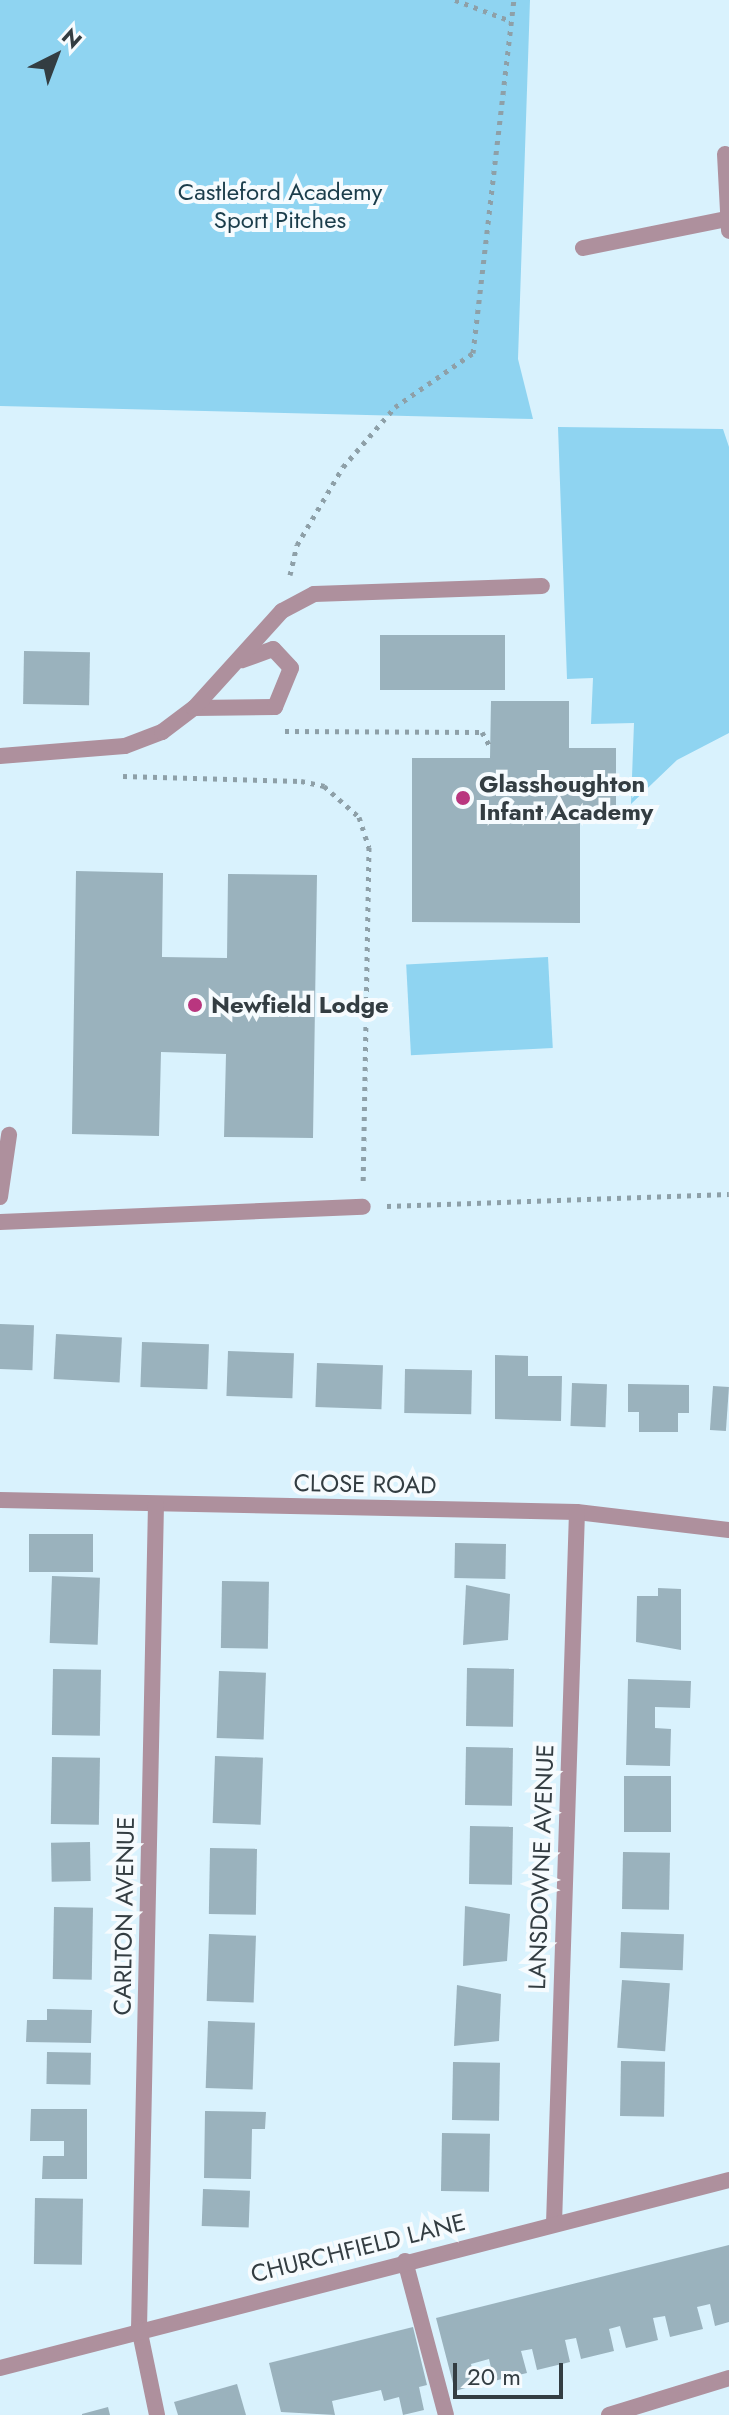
<!DOCTYPE html>
<style>
body{margin:0}
#map{position:relative;width:729px;height:2415px;overflow:hidden;background:#d9f2fd;font-family:Jost,sans-serif}
div>[style]{position:absolute}
.green>*{inset:0;background:#8fd4f1;transform-origin:0 0}
.building>*{inset:0;background:#9ab2bd;transform-origin:0 0}
.path>*{height:5px;margin-top:-2.5px;transform-origin:0;background:repeating-linear-gradient(90deg,#8ea0a8 0 4px,transparent 0 10px)}
.service>*{height:16px;margin:-8px;padding:0 8px;transform-origin:8px;border-radius:8px;background:#ae909d}
.minor>*{height:16px;margin:-8px;padding:0 8px;transform-origin:8px;border-radius:8px;background:#ae909d}
.dots>*{width:22px;height:22px;translate:-50% -50%;box-sizing:border-box;border:4px solid #f6fbfe;border-radius:50%}
span{translate:-50% -50%;white-space:nowrap;text-align:center;line-height:1.15;-webkit-text-stroke:8px #f6fbfe;paint-order:stroke}
.park-label{font-size:24px;color:#1b3d4b}
.poi-label{font-size:24px;color:#333d42;font-weight:700}
.left{translate:0 -50%;text-align:left}
.street-label{font-size:24px;color:#333d42}
.north{position:absolute;left:16px;top:16px;width:80px;height:80px;-webkit-text-stroke:6px #f6fbfe;paint-order:stroke;rotate:42deg;font-size:22px;font-weight:700;line-height:32px;text-align:center;color:#333d42}
.north::after{content:'';display:block;margin:auto;width:28px;height:36px;background:#333d42;clip-path:polygon(50% 0,100% 100%,50% 72%,0 100%)}
.scale{position:absolute;left:453px;top:2363px;width:110px;height:36px;box-sizing:border-box;border:4px solid #333d42;border-top:0;padding-left:10px;font-size:24px;line-height:28px;white-space:nowrap;color:#333d42;-webkit-text-stroke:6px #f6fbfe;paint-order:stroke}
</style>
<div id="map">
<div class="green">
<i style="clip-path:polygon(0 0,530px 0,518px 359px,533px 419px,0 406px)"></i>
<i style="clip-path:polygon(558px 427px,723px 429px,729px 447px,729px 733px,677px 760px,631px 804px,634px 723px,591px 724px,593px 678px,567px 679px)"></i>
<i style="left:548px;top:957px;width:91px;height:142px;rotate:87deg"></i>
</div>
<div class="building">
<i style="left:505px;top:635px;width:55px;height:125px;rotate:90deg"></i>
<i style="left:24px;top:651px;width:66px;height:53px;rotate:1deg"></i>
<i style="clip-path:polygon(491px 701px,569px 701px,569px 748px,616px 748px,616px 814px,580px 814px,580px 923px,412px 922px,412px 758px,490px 758px)"></i>
<i style="clip-path:polygon(76px 871px,163px 873px,162px 957px,227px 958px,228px 874px,317px 875px,313px 1138px,224px 1137px,226px 1054px,161px 1052px,159px 1136px,72px 1134px)"></i>
<i style="left:0;top:1324px;width:34px;height:45px;rotate:2deg"></i>
<i style="left:56px;top:1334px;width:66px;height:45px;rotate:3deg"></i>
<i style="left:142px;top:1342px;width:67px;height:45px;rotate:2deg"></i>
<i style="left:228px;top:1351px;width:66px;height:45px;rotate:2deg"></i>
<i style="clip-path:polygon(495px 1355px,528px 1356px,528px 1376px,562px 1376px,561px 1421px,495px 1419px)"></i>
<i style="left:317px;top:1363px;width:66px;height:44px;rotate:2deg"></i>
<i style="left:405px;top:1369px;width:67px;height:44px;rotate:1deg"></i>
<i style="left:572px;top:1383px;width:35px;height:43px;rotate:2deg"></i>
<i style="clip-path:polygon(628px 1384px,689px 1385px,689px 1413px,678px 1413px,678px 1432px,639px 1432px,639px 1412px,628px 1412px)"></i>
<i style="left:713px;top:1386px;width:16px;height:44px;rotate:4deg"></i>
<i style="left:29px;top:1534px;width:64px;height:38px"></i>
<i style="left:455px;top:1543px;width:51px;height:35px;rotate:1deg"></i>
<i style="left:52px;top:1576px;width:48px;height:67px;rotate:2deg"></i>
<i style="left:222px;top:1581px;width:47px;height:67px;rotate:1deg"></i>
<i style="clip-path:polygon(466px 1585px,510px 1594px,508px 1640px,463px 1645px)"></i>
<i style="clip-path:polygon(658px 1588px,681px 1589px,681px 1650px,636px 1642px,637px 1596px,658px 1596px)"></i>
<i style="left:467px;top:1668px;width:47px;height:58px;rotate:1deg"></i>
<i style="left:53px;top:1669px;width:48px;height:66px;rotate:1deg"></i>
<i style="left:219px;top:1671px;width:47px;height:67px;rotate:2deg"></i>
<i style="clip-path:polygon(628px 1679px,691px 1681px,690px 1708px,655px 1707px,655px 1728px,671px 1729px,670px 1766px,626px 1765px)"></i>
<i style="left:466px;top:1747px;width:47px;height:58px;rotate:1deg"></i>
<i style="left:215px;top:1756px;width:48px;height:67px;rotate:2deg"></i>
<i style="left:52px;top:1757px;width:48px;height:67px;rotate:1deg"></i>
<i style="left:624px;top:1776px;width:47px;height:56px"></i>
<i style="left:470px;top:1826px;width:43px;height:58px;rotate:1deg"></i>
<i style="left:90px;top:1842px;width:39px;height:39px;rotate:89deg"></i>
<i style="left:210px;top:1848px;width:47px;height:66px;rotate:1deg"></i>
<i style="left:623px;top:1852px;width:47px;height:57px;rotate:1deg"></i>
<i style="clip-path:polygon(465px 1906px,510px 1914px,507px 1961px,463px 1966px)"></i>
<i style="left:54px;top:1907px;width:39px;height:72px;rotate:1deg"></i>
<i style="left:621px;top:1932px;width:63px;height:36px;rotate:2deg"></i>
<i style="left:209px;top:1934px;width:47px;height:67px;rotate:2deg"></i>
<i style="left:622px;top:1980px;width:48px;height:68px;rotate:4deg"></i>
<i style="clip-path:polygon(457px 1985px,501px 1994px,499px 2041px,454px 2046px)"></i>
<i style="clip-path:polygon(47px 2009px,92px 2010px,91px 2043px,26px 2042px,27px 2020px,47px 2020px)"></i>
<i style="left:208px;top:2021px;width:47px;height:67px;rotate:2deg"></i>
<i style="left:47px;top:2052px;width:44px;height:32px;rotate:1deg"></i>
<i style="left:621px;top:2061px;width:44px;height:55px;rotate:1deg"></i>
<i style="left:453px;top:2062px;width:47px;height:58px;rotate:1deg"></i>
<i style="clip-path:polygon(31px 2109px,87px 2109px,87px 2179px,42px 2179px,43px 2156px,64px 2156px,64px 2141px,30px 2141px)"></i>
<i style="clip-path:polygon(205px 2111px,266px 2112px,265px 2129px,252px 2129px,251px 2179px,204px 2178px)"></i>
<i style="left:442px;top:2133px;width:48px;height:58px;rotate:1deg"></i>
<i style="left:203px;top:2189px;width:47px;height:37px;rotate:2deg"></i>
<i style="left:35px;top:2198px;width:48px;height:66px;rotate:1deg"></i>
<i style="clip-path:polygon(729px 2245px,729px 2322px,715px 2326px,710px 2304px,697px 2307px,703px 2329px,670px 2337px,665px 2316px,653px 2318px,658px 2340px,626px 2348px,620px 2326px,609px 2329px,614px 2351px,581px 2359px,576px 2338px,565px 2340px,570px 2362px,537px 2370px,532px 2349px,521px 2351px,527px 2373px,494px 2381px,489px 2359px,471px 2364px,476px 2385px,455px 2391px,436px 2318px)"></i>
<i style="clip-path:polygon(413px 2327px,427px 2385px,419px 2387px,424px 2410px,403px 2415px,399px 2397px,384px 2401px,381px 2390px,332px 2401px,335px 2415px,281px 2412px,269px 2363px)"></i>
<i style="clip-path:polygon(237px 2384px,246px 2415px,178px 2415px,174px 2402px)"></i>
<i style="clip-path:polygon(108px 2407px,110px 2415px,82px 2415px,82px 2414px)"></i>
</div>
<div class="path">
<i style="left:455px;top:0;width:60px;rotate:20.6deg"></i>
<i style="left:290px;top:575px;width:31px;rotate:-77deg"></i>
<i style="left:297px;top:545px;width:91px;rotate:-59.5deg"></i>
<i style="left:343px;top:467px;width:79px;rotate:-49.1deg"></i>
<i style="left:395px;top:407px;width:95px;rotate:-34.7deg"></i>
<i style="left:473px;top:353px;width:355px;rotate:-83.4deg"></i>
<i style="left:285px;top:731px;width:197px;rotate:0.3deg"></i>
<i style="left:482px;top:732px;width:18px;rotate:61deg"></i>
<i style="left:123px;top:776px;width:178px;rotate:1.6deg"></i>
<i style="left:301px;top:781px;width:24px;rotate:12deg"></i>
<i style="left:324px;top:786px;width:47px;rotate:41.5deg"></i>
<i style="left:359px;top:817px;width:32px;rotate:72deg"></i>
<i style="left:369px;top:847px;width:334px;rotate:91deg"></i>
<i style="left:387px;top:1206px;width:342px;rotate:-2deg"></i>
</div>
<div class="service">
<i style="left:583px;top:248px;width:147px;rotate:-11.4deg"></i>
<i style="left:194px;top:708px;width:81px;rotate:-0.7deg"></i>
<i style="left:275px;top:707px;width:42px;rotate:-67.7deg"></i>
<i style="left:291px;top:668px;width:26px;rotate:-133deg"></i>
<i style="left:273px;top:649px;width:33px;rotate:160deg"></i>
<i style="left:0;top:756px;width:125px;rotate:-4.6deg"></i>
<i style="left:125px;top:746px;width:40px;rotate:-21deg"></i>
<i style="left:162px;top:732px;width:40px;rotate:-37deg"></i>
<i style="left:194px;top:708px;width:131px;rotate:-47.8deg"></i>
<i style="left:282px;top:611px;width:36px;rotate:-28deg"></i>
<i style="left:314px;top:594px;width:228px;rotate:-2deg"></i>
<i style="left:0;top:1222px;width:363px;rotate:-2.4deg"></i>
<i style="left:405px;top:2261px;width:159px;rotate:75.1deg"></i>
<i style="left:609px;top:2415px;width:126px;rotate:-17.1deg"></i>
</div>
<div class="minor">
<i style="left:725px;top:154px;width:77px;rotate:87deg"></i>
<i style="left:0;top:1197px;width:63px;rotate:-81.7deg"></i>
<i style="left:0;top:1500px;width:577px;rotate:1.19deg"></i>
<i style="left:577px;top:1512px;width:153px;rotate:6.8deg"></i>
<i style="left:156px;top:1504px;width:824px;rotate:91.18deg"></i>
<i style="left:139px;top:2328px;width:89px;rotate:78.3deg"></i>
<i style="left:554px;top:2224px;width:712px;rotate:-88.15deg"></i>
<i style="left:0;top:2368px;width:753px;rotate:-14.46deg"></i>
</div>
<div class="dots">
<i style="left:463px;top:798px;background:#b9367f"></i>
<i style="left:195px;top:1005px;background:#b9367f"></i>
</div>
<div class="park-label">
<span style="left:280px;top:206px">Castleford Academy<br>Sport Pitches</span>
</div>
<div class="poi-label">
<span class="left" style="left:479px;top:798px">Glasshoughton<br>Infant Academy</span>
<span class="left" style="left:211px;top:1005px">Newfield Lodge</span>
</div>
<div class="street-label">
<span style="left:365px;top:1484px;rotate:1deg">CLOSE ROAD</span>
<span style="left:541px;top:1867px;rotate:-88deg">LANSDOWNE AVENUE</span>
<span style="left:124px;top:1916px;rotate:-89deg">CARLTON AVENUE</span>
<span style="left:358px;top:2248px;rotate:-14deg">CHURCHFIELD LANE</span>
</div>
<div class="north">N</div>
<div class="scale">20 m</div>
</div>
